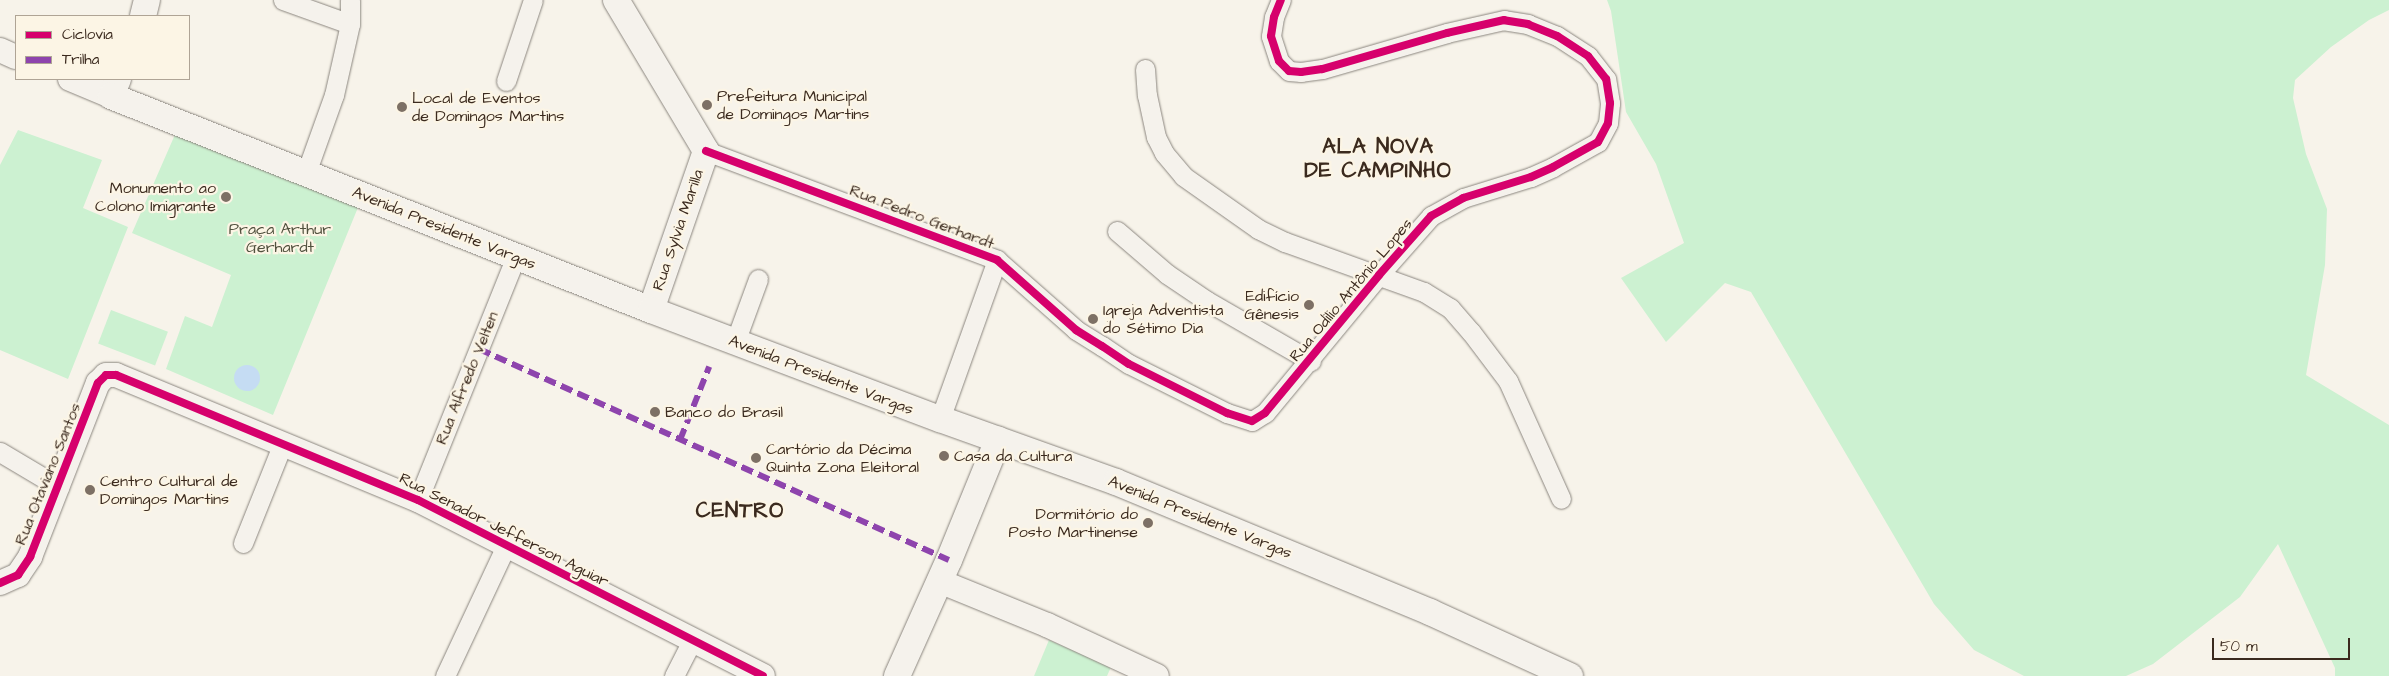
<!DOCTYPE html>
<meta charset="utf-8">
<style>
body{margin:0}
#map{position:relative;width:2389px;height:676px;overflow:hidden;background:#f7f3ea;font-family:"Architects Daughter",sans-serif}
div>[style]{position:absolute}
.green>*{inset:0;background:#ccf1d1;transform-origin:0 0}
.water>*{inset:0;background:#c5dcf3}
.round{border-radius:50%}
.roads{filter:drop-shadow(0 0 1px #8b867f) drop-shadow(0 0 1px #8b867f)}
.minor>*{height:19px;margin:-9.5px;padding:0 9.5px;transform-origin:9.5px;border-radius:9.5px;background:#f5f2ec}
.tertiary>*{height:24px;margin:-12px;padding:0 12px;transform-origin:12px;border-radius:12px;background:#f5f2ec}
.secondary>*{height:26px;margin:-13px;padding:0 13px;transform-origin:13px;border-radius:13px;background:#f5f2ec}
.quiet>*{height:6px;margin-top:-3px;transform-origin:0;background:repeating-linear-gradient(90deg,#8e44ad 0 12px,transparent 0 18px)}
.cycleway>*{height:8px;margin:-4px;padding:0 4px;transform-origin:4px;border-radius:4px;background:#d6006c}
.dots>*{width:14px;height:14px;translate:-50% -50%;box-sizing:border-box;border:2px solid #fcf5e5;border-radius:50%}
span{translate:-50% -50%;white-space:nowrap;text-align:center;line-height:1.15;-webkit-text-stroke:4.5px #fcf5e5;paint-order:stroke}
.poi-label{font-size:16px;color:#3b2a1e}
.left{translate:0 -50%;text-align:left}
.right{translate:-100% -50%;text-align:right}
.street-label{font-size:16px;color:#3b2a1e}
.park-label{font-size:16px;color:#51513e}
.district-label{font-size:21px;color:#3b2a1e;font-weight:700;letter-spacing:1px}
.legend{position:absolute;left:15px;top:15px;width:175px;height:65px;box-sizing:border-box;background:#fcf5e5;border:1px solid #afa495;margin:0;padding:6px 9px;list-style:none;font-size:15px;color:#3b2a1e}
.legend li{display:flex;align-items:center;gap:10px;height:25px}
.legend b{width:25px;border:1px solid #afa495}
.scale{position:absolute;left:2212px;top:638px;width:138px;height:22px;box-sizing:border-box;border:2px solid #3b2a1e;border-top:0;padding-left:6px;font-size:15px;line-height:18px;white-space:nowrap;color:#3b2a1e;-webkit-text-stroke:4px #fcf5e5;paint-order:stroke}
</style>
<div id="map">
<div class="green">
<i style="clip-path:polygon(1607px 0,2389px 0,2389px 10px,2369px 20px,2331px 47px,2295px 80px,2293px 98px,2306px 154px,2327px 209px,2325px 265px,2306px 375px,2389px 425px,2389px 676px,2335px 676px,2335px 668px,2278px 544px,2240px 597px,2153px 664px,2126px 676px,2024px 676px,1974px 650px,1934px 604px,1751px 292px,1725px 283px,1666px 342px,1621px 278px,1684px 243px,1656px 164px,1626px 112px,1611px 11px)"></i>
<i style="clip-path:polygon(18px 130px,102px 160px,83px 208px,128px 227px,68px 379px,0 350px,0 165px)"></i>
<i style="clip-path:polygon(177px 130px,359px 205px,273px 415px,166px 369px,185px 316px,212px 327px,231px 275px,132px 233px)"></i>
<i style="left:111px;top:310px;width:61px;height:36px;rotate:21deg"></i>
<i style="clip-path:polygon(1049px 640px,1111px 667px,1107px 676px,1034px 676px)"></i>
</div>
<div class="water">
<i class="round" style="left:234px;top:365px;width:26px;height:26px"></i>
</div>
<div class="roads">
<div class="minor">
<i style="left:283px;top:0;width:71px;rotate:19.7deg"></i>
<i style="left:1145px;top:69px;width:26px;rotate:86deg"></i>
<i style="left:1147px;top:95px;width:43px;rotate:77.9deg"></i>
<i style="left:1156px;top:137px;width:18px;rotate:63deg"></i>
<i style="left:1164px;top:153px;width:30px;rotate:50deg"></i>
<i style="left:1183px;top:176px;width:92px;rotate:35.2deg"></i>
<i style="left:1258px;top:229px;width:30px;rotate:26deg"></i>
<i style="left:1285px;top:242px;width:148px;rotate:19.8deg"></i>
<i style="left:1424px;top:292px;width:31px;rotate:32deg"></i>
<i style="left:1450px;top:308px;width:32px;rotate:49deg"></i>
<i style="left:1471px;top:332px;width:61px;rotate:52.9deg"></i>
<i style="left:1508px;top:381px;width:129px;rotate:65.8deg"></i>
<i style="left:506px;top:81px;width:85px;rotate:-71.6deg"></i>
<i style="left:706px;top:151px;width:311px;rotate:20.5deg"></i>
<i style="left:997px;top:260px;width:106px;rotate:41.5deg"></i>
<i style="left:1076px;top:330px;width:31px;rotate:32deg"></i>
<i style="left:1102px;top:346px;width:32px;rotate:34deg"></i>
<i style="left:1129px;top:364px;width:110px;rotate:26.6deg"></i>
<i style="left:1227px;top:413px;width:26px;rotate:18deg"></i>
<i style="left:1252px;top:421px;width:15px;rotate:-32deg"></i>
<i style="left:1265px;top:413px;width:179px;rotate:-50.4deg"></i>
<i style="left:1379px;top:275px;width:79px;rotate:-48.6deg"></i>
<i style="left:1431px;top:216px;width:37px;rotate:-29deg"></i>
<i style="left:1463px;top:198px;width:71px;rotate:-17.2deg"></i>
<i style="left:1531px;top:177px;width:24px;rotate:-24deg"></i>
<i style="left:1553px;top:167px;width:51px;rotate:-29.1deg"></i>
<i style="left:1598px;top:142px;width:21px;rotate:-62deg"></i>
<i style="left:1608px;top:123px;width:20px;rotate:-84deg"></i>
<i style="left:1610px;top:103px;width:24px;rotate:-99deg"></i>
<i style="left:1606px;top:79px;width:29px;rotate:-128deg"></i>
<i style="left:1588px;top:56px;width:37px;rotate:-147deg"></i>
<i style="left:1557px;top:36px;width:31px;rotate:-158deg"></i>
<i style="left:1528px;top:24px;width:24px;rotate:-171deg"></i>
<i style="left:1504px;top:20px;width:58px;rotate:167.2deg"></i>
<i style="left:1447px;top:33px;width:130px;rotate:163.9deg"></i>
<i style="left:1322px;top:69px;width:21px;rotate:172deg"></i>
<i style="left:1301px;top:72px;width:12px;rotate:-175deg"></i>
<i style="left:1289px;top:71px;width:14px;rotate:-135deg"></i>
<i style="left:1279px;top:61px;width:26px;rotate:-108deg"></i>
<i style="left:1271px;top:36px;width:19px;rotate:-81deg"></i>
<i style="left:1274px;top:17px;width:18px;rotate:-68deg"></i>
<i style="left:306px;top:173px;width:83px;rotate:-70.3deg"></i>
<i style="left:334px;top:95px;width:73px;rotate:-77.3deg"></i>
<i style="left:350px;top:24px;width:24px;rotate:-90deg"></i>
<i style="left:1117px;top:231px;width:66px;rotate:40.7deg"></i>
<i style="left:1167px;top:274px;width:48px;rotate:34deg"></i>
<i style="left:1207px;top:301px;width:120px;rotate:30deg"></i>
<i style="left:735px;top:342px;width:67px;rotate:-69.9deg"></i>
<i style="left:940px;top:419px;width:169px;rotate:-70.3deg"></i>
<i style="left:0;top:452px;width:69px;rotate:30.7deg"></i>
<i style="left:418px;top:500px;width:263px;rotate:-68.1deg"></i>
<i style="left:243px;top:543px;width:108px;rotate:-68.2deg"></i>
<i style="left:445px;top:676px;width:144px;rotate:-64.9deg"></i>
<i style="left:674px;top:676px;width:39px;rotate:-63deg"></i>
</div>
<div class="tertiary">
<i style="left:0;top:50px;width:17px;rotate:24deg"></i>
<i style="left:70px;top:79px;width:44px;rotate:22.5deg"></i>
<i style="left:939px;top:581px;width:117px;rotate:22.2deg"></i>
<i style="left:1047px;top:625px;width:121px;rotate:24.9deg"></i>
<i style="left:0;top:583px;width:20px;rotate:-24deg"></i>
<i style="left:18px;top:575px;width:22px;rotate:-56deg"></i>
<i style="left:30px;top:557px;width:187px;rotate:-68.7deg"></i>
<i style="left:98px;top:383px;width:11px;rotate:-45deg"></i>
<i style="left:106px;top:375px;width:10px"></i>
<i style="left:116px;top:375px;width:327px;rotate:22.5deg"></i>
<i style="left:418px;top:500px;width:387px;rotate:27deg"></i>
</div>
<div class="secondary">
<i style="left:616px;top:0;width:176px;rotate:59.2deg"></i>
<i style="left:706px;top:151px;width:168px;rotate:109.1deg"></i>
<i style="left:143px;top:16px;width:16px;rotate:-76deg"></i>
<i style="left:118px;top:79px;width:18px;rotate:112deg"></i>
<i style="left:111px;top:96px;width:581px;rotate:21.62deg"></i>
<i style="left:651px;top:310px;width:309px;rotate:20.7deg"></i>
<i style="left:940px;top:419px;width:187px;rotate:19.7deg"></i>
<i style="left:1116px;top:482px;width:340px;rotate:22.5deg"></i>
<i style="left:1430px;top:612px;width:154px;rotate:24.6deg"></i>
<i style="left:897px;top:676px;width:127px;rotate:-65.9deg"></i>
<i style="left:949px;top:560px;width:130px;rotate:-67.8deg"></i>
</div>
</div>
<div class="quiet">
<i style="left:479px;top:349px;width:515px;rotate:24.18deg"></i>
<i style="left:680px;top:440px;width:79px;rotate:-68.3deg"></i>
</div>
<div class="cycleway">
<i style="left:706px;top:151px;width:311px;rotate:20.5deg"></i>
<i style="left:997px;top:260px;width:106px;rotate:41.5deg"></i>
<i style="left:1076px;top:330px;width:31px;rotate:32deg"></i>
<i style="left:1102px;top:346px;width:32px;rotate:34deg"></i>
<i style="left:1129px;top:364px;width:110px;rotate:26.6deg"></i>
<i style="left:1227px;top:413px;width:26px;rotate:18deg"></i>
<i style="left:1252px;top:421px;width:15px;rotate:-32deg"></i>
<i style="left:1265px;top:413px;width:179px;rotate:-50.4deg"></i>
<i style="left:1379px;top:275px;width:79px;rotate:-48.6deg"></i>
<i style="left:1431px;top:216px;width:37px;rotate:-29deg"></i>
<i style="left:1463px;top:198px;width:71px;rotate:-17.2deg"></i>
<i style="left:1531px;top:177px;width:24px;rotate:-24deg"></i>
<i style="left:1553px;top:167px;width:51px;rotate:-29.1deg"></i>
<i style="left:1598px;top:142px;width:21px;rotate:-62deg"></i>
<i style="left:1608px;top:123px;width:20px;rotate:-84deg"></i>
<i style="left:1610px;top:103px;width:24px;rotate:-99deg"></i>
<i style="left:1606px;top:79px;width:29px;rotate:-128deg"></i>
<i style="left:1588px;top:56px;width:37px;rotate:-147deg"></i>
<i style="left:1557px;top:36px;width:31px;rotate:-158deg"></i>
<i style="left:1528px;top:24px;width:24px;rotate:-171deg"></i>
<i style="left:1504px;top:20px;width:58px;rotate:167.2deg"></i>
<i style="left:1447px;top:33px;width:130px;rotate:163.9deg"></i>
<i style="left:1322px;top:69px;width:21px;rotate:172deg"></i>
<i style="left:1301px;top:72px;width:12px;rotate:-175deg"></i>
<i style="left:1289px;top:71px;width:14px;rotate:-135deg"></i>
<i style="left:1279px;top:61px;width:26px;rotate:-108deg"></i>
<i style="left:1271px;top:36px;width:19px;rotate:-81deg"></i>
<i style="left:1274px;top:17px;width:18px;rotate:-68deg"></i>
<i style="left:0;top:583px;width:20px;rotate:-24deg"></i>
<i style="left:18px;top:575px;width:22px;rotate:-56deg"></i>
<i style="left:30px;top:557px;width:187px;rotate:-68.7deg"></i>
<i style="left:98px;top:383px;width:11px;rotate:-45deg"></i>
<i style="left:106px;top:375px;width:10px"></i>
<i style="left:116px;top:375px;width:327px;rotate:22.5deg"></i>
<i style="left:418px;top:500px;width:387px;rotate:27deg"></i>
</div>
<div class="dots">
<i style="left:707px;top:105px;background:#7d7065"></i>
<i style="left:402px;top:107px;background:#7d7065"></i>
<i style="left:226px;top:197px;background:#7d7065"></i>
<i style="left:1309px;top:305px;background:#7d7065"></i>
<i style="left:1093px;top:319px;background:#7d7065"></i>
<i style="left:655px;top:412px;background:#7d7065"></i>
<i style="left:944px;top:456px;background:#7d7065"></i>
<i style="left:756px;top:458px;background:#7d7065"></i>
<i style="left:90px;top:490px;background:#7d7065"></i>
<i style="left:1148px;top:523px;background:#7d7065"></i>
</div>
<div class="poi-label">
<span class="left" style="left:717px;top:105px">Prefeitura Municipal<br>de Domingos Martins</span>
<span class="left" style="left:412px;top:107px">Local de Eventos<br>de Domingos Martins</span>
<span class="right" style="left:216px;top:197px">Monumento ao<br>Colono Imigrante</span>
<span class="right" style="left:1299px;top:305px">Edifício<br>Gênesis</span>
<span class="left" style="left:1103px;top:319px">Igreja Adventista<br>do Sétimo Dia</span>
<span class="left" style="left:665px;top:412px">Banco do Brasil</span>
<span class="left" style="left:766px;top:458px">Cartório da Décima<br>Quinta Zona Eleitoral</span>
<span class="left" style="left:954px;top:456px">Casa da Cultura</span>
<span class="left" style="left:100px;top:490px">Centro Cultural de<br>Domingos Martins</span>
<span class="right" style="left:1138px;top:523px">Dormitório do<br>Posto Martinense</span>
</div>
<div class="street-label">
<span style="left:922px;top:217px;rotate:21deg">Rua Pedro Gerhardt</span>
<span style="left:444px;top:228px;rotate:22deg">Avenida Presidente Vargas</span>
<span style="left:678px;top:230px;rotate:-71deg">Rua Sylvia Marilla</span>
<span style="left:1351px;top:290px;rotate:-50deg">Rua Odilio Antônio Lopes</span>
<span style="left:821px;top:375px;rotate:21deg">Avenida Presidente Vargas</span>
<span style="left:467px;top:378px;rotate:-68deg">Rua Alfredo Velten</span>
<span style="left:48px;top:474px;rotate:-68deg">Rua Otaviano Santos</span>
<span style="left:1200px;top:517px;rotate:22deg">Avenida Presidente Vargas</span>
<span style="left:504px;top:530px;rotate:27deg">Rua Senador Jefferson Aguiar</span>
</div>
<div class="park-label">
<span style="left:280px;top:238px">Praça Arthur<br>Gerhardt</span>
</div>
<div class="district-label">
<span style="left:1378px;top:159px">ALA NOVA<br>DE CAMPINHO</span>
<span style="left:740px;top:511px">CENTRO</span>
</div>
<ul class="legend">
<li><b style="height:6px;background:#d6006c"></b>Ciclovia</li>
<li><b style="height:6px;background:#8e44ad"></b>Trilha</li>
</ul>
<div class="scale">50 m</div>
</div>
